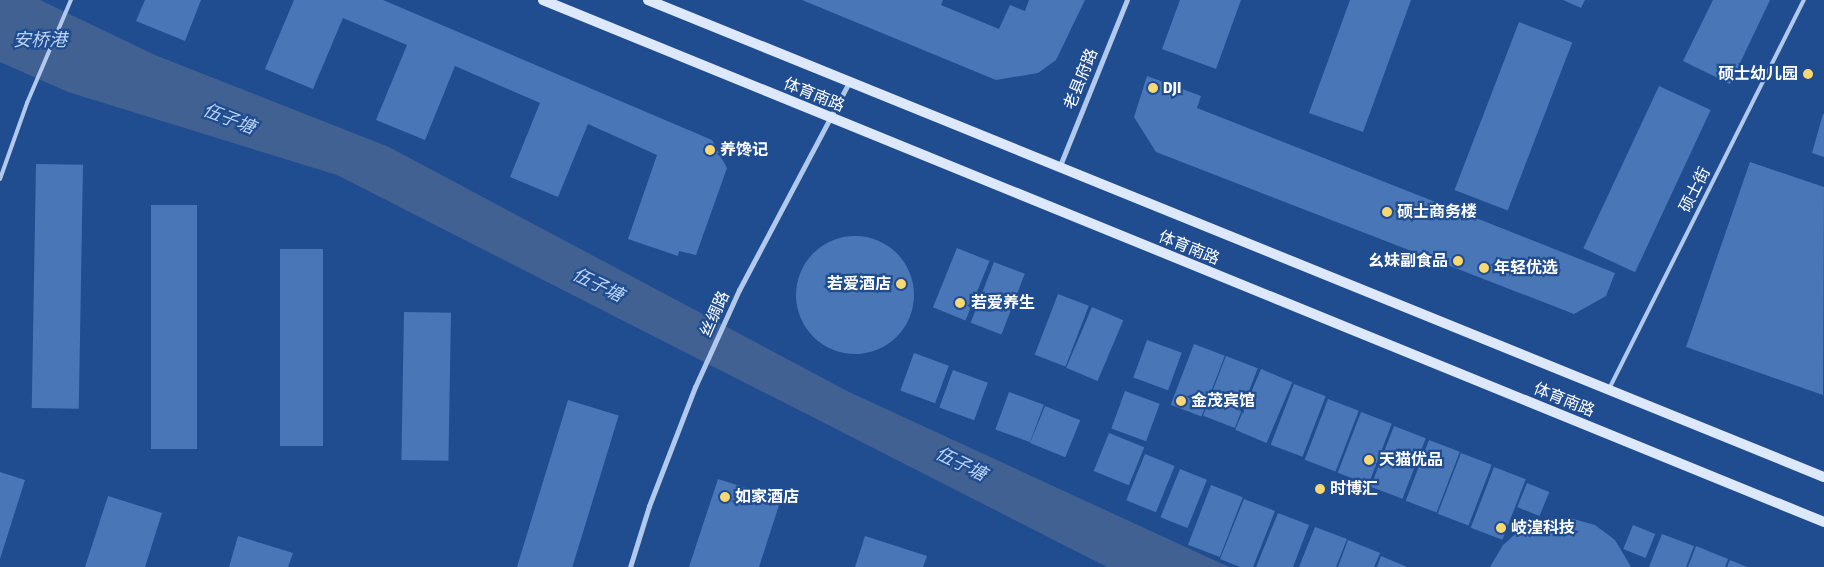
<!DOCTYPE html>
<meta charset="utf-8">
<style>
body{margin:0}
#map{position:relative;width:1824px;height:567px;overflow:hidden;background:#204d90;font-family:"Fira Sans Condensed","Noto Sans SC",sans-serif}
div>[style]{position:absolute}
.water>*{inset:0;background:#416192}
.building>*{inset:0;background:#4976b7;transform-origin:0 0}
.round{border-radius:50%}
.service>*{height:4px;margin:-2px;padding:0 2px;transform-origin:2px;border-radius:2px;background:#b0c9ed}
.minor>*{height:5px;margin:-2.5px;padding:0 2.5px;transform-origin:2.5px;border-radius:2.5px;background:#b0c9ed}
.secondary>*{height:10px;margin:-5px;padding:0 5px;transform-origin:5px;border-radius:5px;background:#dde8fa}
.dots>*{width:14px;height:14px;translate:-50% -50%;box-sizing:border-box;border:2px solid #204d90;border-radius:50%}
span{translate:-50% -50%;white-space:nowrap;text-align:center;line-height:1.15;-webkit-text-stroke:4.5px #204d90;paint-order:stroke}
.poi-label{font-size:16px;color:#fff;font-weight:700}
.right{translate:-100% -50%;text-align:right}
.left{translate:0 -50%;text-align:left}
.street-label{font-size:16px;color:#fff}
.water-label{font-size:18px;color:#bdd4f4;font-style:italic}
</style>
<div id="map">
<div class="water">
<i style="clip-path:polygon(0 0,40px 0,155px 55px,389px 147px,849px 392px,1229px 567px,1107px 567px,337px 175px,68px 92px,0 62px)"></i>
</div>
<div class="building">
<i style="clip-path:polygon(145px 0,201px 0,185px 41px,136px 21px)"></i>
<i style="clip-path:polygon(294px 0,383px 0,712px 140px,727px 168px,696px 255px,679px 251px,678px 256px,628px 239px,657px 155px,588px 124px,558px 197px,510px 177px,540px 103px,455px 66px,425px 140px,376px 120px,407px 45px,343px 18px,313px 89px,265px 69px)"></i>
<i style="clip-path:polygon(802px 0,943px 0,941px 5px,999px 29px,1010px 5px,1025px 11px,1029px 0,1085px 0,1056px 60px,1038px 73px,996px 80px)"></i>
<i style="clip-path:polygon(1180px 0,1241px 0,1216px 69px,1162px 49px)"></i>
<i style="clip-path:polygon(1350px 0,1411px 0,1363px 132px,1309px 113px)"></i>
<i style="clip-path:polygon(1563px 0,1585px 0,1581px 8px)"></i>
<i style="clip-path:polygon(1713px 0,1770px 0,1730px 84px,1683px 61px)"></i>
<i style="left:1519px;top:22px;width:57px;height:180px;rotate:21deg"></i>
<i style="clip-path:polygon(1147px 76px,1201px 96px,1197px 108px,1615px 273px,1606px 296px,1574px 314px,1156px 152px,1134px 117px)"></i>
<i style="left:1659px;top:86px;width:57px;height:179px;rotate:25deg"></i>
<i style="clip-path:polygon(1823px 114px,1824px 114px,1824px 157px,1812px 153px)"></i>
<i style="clip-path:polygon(1750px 162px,1824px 187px,1823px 395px,1686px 347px)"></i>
<i style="left:36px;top:164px;width:47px;height:244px;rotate:1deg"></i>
<i style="left:151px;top:205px;width:46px;height:244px"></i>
<i class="round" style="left:796px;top:236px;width:118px;height:118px"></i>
<i style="left:957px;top:248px;width:35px;height:64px;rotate:22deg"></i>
<i style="left:280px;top:249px;width:43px;height:197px"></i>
<i style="left:994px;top:262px;width:33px;height:65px;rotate:21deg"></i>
<i style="left:1058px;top:294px;width:33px;height:65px;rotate:21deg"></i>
<i style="left:1092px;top:307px;width:34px;height:66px;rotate:23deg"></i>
<i style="left:404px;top:312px;width:47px;height:148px;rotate:1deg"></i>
<i style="left:1147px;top:340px;width:37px;height:40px;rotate:20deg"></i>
<i style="left:1194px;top:344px;width:33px;height:65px;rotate:21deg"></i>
<i style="left:914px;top:353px;width:37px;height:40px;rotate:20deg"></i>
<i style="left:1226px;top:356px;width:34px;height:64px;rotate:21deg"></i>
<i style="left:1261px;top:369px;width:34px;height:66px;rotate:23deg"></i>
<i style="left:953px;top:370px;width:37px;height:40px;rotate:20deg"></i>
<i style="left:1294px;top:384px;width:34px;height:65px;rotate:21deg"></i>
<i style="left:1125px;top:391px;width:37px;height:40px;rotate:20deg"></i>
<i style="left:1009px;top:392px;width:37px;height:40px;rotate:20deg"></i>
<i style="left:1328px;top:399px;width:33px;height:65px;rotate:21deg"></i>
<i style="left:568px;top:400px;width:53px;height:175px;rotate:17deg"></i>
<i style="left:1045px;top:406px;width:38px;height:40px;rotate:22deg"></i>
<i style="left:1361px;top:412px;width:33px;height:65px;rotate:21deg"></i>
<i style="left:1394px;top:426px;width:34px;height:65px;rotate:21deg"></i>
<i style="left:1109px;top:433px;width:38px;height:41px;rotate:22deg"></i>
<i style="left:1429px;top:440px;width:33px;height:65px;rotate:21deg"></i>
<i style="left:1461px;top:453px;width:33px;height:65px;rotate:21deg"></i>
<i style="left:1145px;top:454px;width:32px;height:50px;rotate:22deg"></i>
<i style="left:1494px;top:467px;width:34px;height:65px;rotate:21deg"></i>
<i style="left:1180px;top:469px;width:29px;height:52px;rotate:22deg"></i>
<i style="clip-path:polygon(0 472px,25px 480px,0 559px)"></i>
<i style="clip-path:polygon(718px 479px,781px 499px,759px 567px,689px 567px)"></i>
<i style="left:1527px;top:483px;width:24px;height:26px;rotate:22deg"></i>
<i style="left:1211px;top:485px;width:34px;height:64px;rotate:21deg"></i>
<i style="clip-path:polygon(108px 496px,162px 513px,145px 567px,85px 567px)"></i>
<i style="clip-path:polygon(1244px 499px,1275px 511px,1253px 567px,1240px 567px,1220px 559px)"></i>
<i style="clip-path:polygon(1278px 513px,1309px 525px,1293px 567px,1256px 567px)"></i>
<i style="clip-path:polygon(1570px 518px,1595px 525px,1615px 540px,1631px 567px,1490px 567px,1503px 545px,1522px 528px,1545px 519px)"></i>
<i style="left:1633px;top:525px;width:24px;height:26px;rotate:22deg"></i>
<i style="clip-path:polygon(1315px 527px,1347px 539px,1336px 567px,1299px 567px)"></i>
<i style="clip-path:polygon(1662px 534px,1694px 546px,1686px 567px,1649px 567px)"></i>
<i style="clip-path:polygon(238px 536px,293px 553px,288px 567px,229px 567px)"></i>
<i style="clip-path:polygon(865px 536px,927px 556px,923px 567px,855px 567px)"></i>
<i style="clip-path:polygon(1348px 540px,1380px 553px,1374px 567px,1338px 567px)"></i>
<i style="clip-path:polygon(1696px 546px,1728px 559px,1725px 567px,1688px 567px)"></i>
<i style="clip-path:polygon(1381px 556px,1407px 567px,1377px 567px)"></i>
<i style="clip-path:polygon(1730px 560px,1747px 567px,1727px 567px)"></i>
</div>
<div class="service">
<i style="left:0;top:179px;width:81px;rotate:-70.4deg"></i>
<i style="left:27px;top:103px;width:112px;rotate:-66.9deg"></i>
<i style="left:1609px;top:389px;width:435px;rotate:-63.4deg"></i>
</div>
<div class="minor">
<i style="left:1059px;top:168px;width:181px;rotate:-68deg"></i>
<i style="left:630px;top:567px;width:64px;rotate:-72.7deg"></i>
<i style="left:649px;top:506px;width:128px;rotate:-68.9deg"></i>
<i style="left:695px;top:387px;width:107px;rotate:-65.6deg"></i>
<i style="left:739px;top:290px;width:235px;rotate:-62.1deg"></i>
</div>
<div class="secondary">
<i style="left:543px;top:0;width:1383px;rotate:22.17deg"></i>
<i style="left:648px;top:0;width:1269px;rotate:22.08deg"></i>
</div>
<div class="dots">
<i style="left:1808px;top:74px;background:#fad871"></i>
<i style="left:1153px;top:88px;background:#fad871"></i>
<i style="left:710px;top:150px;background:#fad871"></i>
<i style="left:1387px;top:212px;background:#fad871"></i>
<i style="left:1458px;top:261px;background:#fad871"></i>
<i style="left:1484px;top:268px;background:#fad871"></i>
<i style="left:901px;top:284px;background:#fad871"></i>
<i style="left:960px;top:303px;background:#fad871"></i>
<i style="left:1181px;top:401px;background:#fad871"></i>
<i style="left:1369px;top:460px;background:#fad871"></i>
<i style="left:1320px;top:489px;background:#fad871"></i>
<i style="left:725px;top:497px;background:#fad871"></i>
<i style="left:1501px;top:528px;background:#fad871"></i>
</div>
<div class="poi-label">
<span class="right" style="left:1798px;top:74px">硕士幼儿园</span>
<span class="left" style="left:1163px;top:88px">DJI</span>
<span class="left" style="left:720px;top:150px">养馋记</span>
<span class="left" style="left:1397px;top:212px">硕士商务楼</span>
<span class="right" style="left:1448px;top:261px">幺妹副食品</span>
<span class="left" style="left:1494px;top:268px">年轻优选</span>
<span class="right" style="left:891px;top:284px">若爱酒店</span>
<span class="left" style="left:971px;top:303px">若爱养生</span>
<span class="left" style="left:1191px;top:401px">金茂宾馆</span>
<span class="left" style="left:1379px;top:460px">天猫优品</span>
<span class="left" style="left:1330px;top:489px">时博汇</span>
<span class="left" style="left:735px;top:497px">如家酒店</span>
<span class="left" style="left:1511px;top:528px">岐湟科技</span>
</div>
<div class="street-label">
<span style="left:1081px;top:79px;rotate:-68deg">老县府路</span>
<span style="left:814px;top:95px;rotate:22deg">体育南路</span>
<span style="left:1695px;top:190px;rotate:-63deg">硕士街</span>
<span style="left:1189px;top:248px;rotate:22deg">体育南路</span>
<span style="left:715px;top:314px;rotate:-66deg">丝绸路</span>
<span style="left:1564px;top:400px;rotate:22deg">体育南路</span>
</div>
<div class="water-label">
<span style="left:40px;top:40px">安桥港</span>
<span style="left:229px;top:119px;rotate:21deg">伍子塘</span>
<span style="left:598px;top:285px;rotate:26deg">伍子塘</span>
<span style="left:961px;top:464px;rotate:26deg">伍子塘</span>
</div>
</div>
